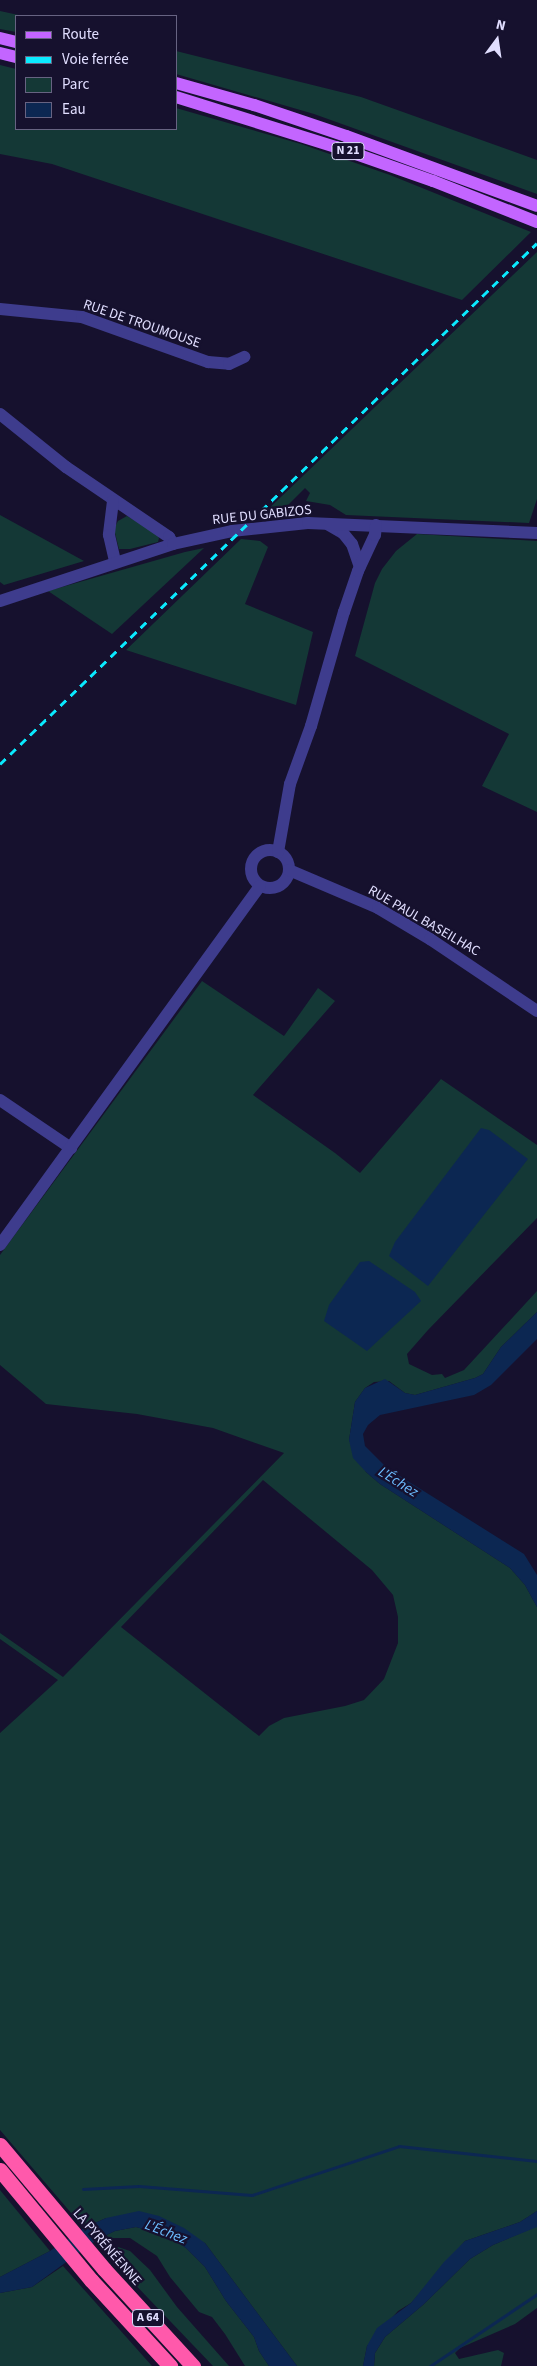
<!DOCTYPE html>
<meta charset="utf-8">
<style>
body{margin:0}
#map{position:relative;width:537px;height:2366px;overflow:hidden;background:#16112e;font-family:"Source Sans 3",sans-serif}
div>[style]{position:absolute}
.green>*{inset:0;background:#143836}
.water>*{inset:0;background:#0c2752}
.stream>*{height:3px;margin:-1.5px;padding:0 1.5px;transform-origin:1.5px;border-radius:1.5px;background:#0c2752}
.minor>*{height:12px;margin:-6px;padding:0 6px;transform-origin:6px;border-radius:6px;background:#3e3c8d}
.minor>.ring{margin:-6px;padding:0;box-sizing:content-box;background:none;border:12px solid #3e3c8d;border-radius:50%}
.major>*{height:12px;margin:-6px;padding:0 6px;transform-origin:6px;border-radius:6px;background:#c365ff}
.highway>*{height:15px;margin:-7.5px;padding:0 7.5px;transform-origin:7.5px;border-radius:7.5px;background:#ff59ab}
.rail>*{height:3px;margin-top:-1.5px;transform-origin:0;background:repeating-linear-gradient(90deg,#0aeaff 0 8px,transparent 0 14px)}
span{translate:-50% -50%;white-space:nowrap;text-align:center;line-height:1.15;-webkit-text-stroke:4.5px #16112e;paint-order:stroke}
.shield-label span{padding:1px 4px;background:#16112e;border:1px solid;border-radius:4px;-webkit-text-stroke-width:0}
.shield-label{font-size:12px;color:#e1deff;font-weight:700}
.street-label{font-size:14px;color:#e1deff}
.water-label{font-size:15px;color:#6cbdff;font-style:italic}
.legend{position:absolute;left:15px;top:15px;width:162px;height:115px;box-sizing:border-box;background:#16112e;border:1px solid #676382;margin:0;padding:6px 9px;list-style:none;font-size:15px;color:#e1deff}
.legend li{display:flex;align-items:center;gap:10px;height:25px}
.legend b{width:25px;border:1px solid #676382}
.north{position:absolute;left:472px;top:15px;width:50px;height:50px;-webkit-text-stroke:4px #16112e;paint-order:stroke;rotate:14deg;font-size:14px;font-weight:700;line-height:20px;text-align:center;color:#e1deff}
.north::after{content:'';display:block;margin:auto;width:18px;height:22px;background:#e1deff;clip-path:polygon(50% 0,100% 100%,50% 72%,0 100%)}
</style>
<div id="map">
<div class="green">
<i style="clip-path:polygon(0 11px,23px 16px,16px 16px,16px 32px,0 29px)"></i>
<i style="clip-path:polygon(176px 51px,361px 97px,537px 160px,537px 194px,314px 114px,176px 74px)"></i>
<i style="clip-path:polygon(0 65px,16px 69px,16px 129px,176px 129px,176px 108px,301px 144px,390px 175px,531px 232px,462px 300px,52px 164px,0 154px)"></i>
<i style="clip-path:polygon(537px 252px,537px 499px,529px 523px,346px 515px,330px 505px,306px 501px,310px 493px,305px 488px,277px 516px,259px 518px)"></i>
<i style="clip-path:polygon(0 515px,84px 561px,4px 585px,0 582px)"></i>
<i style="clip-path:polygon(127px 516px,156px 533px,159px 538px,158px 542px,130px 549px,119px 549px,114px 529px,118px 521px)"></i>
<i style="clip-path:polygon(417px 534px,537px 541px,537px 812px,482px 786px,509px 734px,355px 656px,375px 583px,382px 569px,396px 551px)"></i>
<i style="clip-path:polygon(241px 539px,260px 541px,268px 547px,245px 604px,313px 632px,296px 705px,126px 650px)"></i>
<i style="clip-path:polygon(204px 548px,112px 634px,48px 591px,185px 552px)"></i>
<i style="clip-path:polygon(evenodd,202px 981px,284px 1036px,318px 988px,335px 1001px,253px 1095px,335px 1153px,360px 1173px,441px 1079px,537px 1145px,537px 1218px,428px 1330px,407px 1354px,409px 1364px,432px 1375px,442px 1374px,445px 1378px,464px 1370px,537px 1291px,537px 1312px,501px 1347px,483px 1374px,475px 1378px,415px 1395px,405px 1393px,389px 1381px,374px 1382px,365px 1388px,355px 1402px,349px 1440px,366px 1472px,380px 1484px,510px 1568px,525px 1585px,537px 1607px,537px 2211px,520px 2222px,465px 2241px,411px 2303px,398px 2311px,367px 2346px,363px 2366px,297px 2366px,205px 2243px,106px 2218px,84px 2228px,0 2130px,0 1733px,58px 1680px,0 1639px,0 1633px,63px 1677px,284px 1453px,213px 1428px,137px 1414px,46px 1404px,0 1365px,0 1255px,202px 981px,263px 1480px,372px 1570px,393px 1595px,398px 1617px,398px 1643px,384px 1679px,364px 1700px,345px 1706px,284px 1718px,269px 1726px,259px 1736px,121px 1627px,263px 1480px)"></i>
<i style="clip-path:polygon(0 2190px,50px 2251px,0 2277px)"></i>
<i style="clip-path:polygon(537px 2226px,537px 2308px,515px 2324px,460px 2348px,455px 2353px,459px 2359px,498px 2350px,504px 2353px,501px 2366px,374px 2366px,375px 2353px,385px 2337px,424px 2304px,470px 2259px,493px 2245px)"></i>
<i style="clip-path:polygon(136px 2227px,168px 2236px,186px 2248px,205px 2267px,226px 2301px,254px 2337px,259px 2351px,269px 2366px,245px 2366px,225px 2334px,212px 2317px,199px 2312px,170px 2277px,157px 2256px,130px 2238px,100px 2238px,115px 2231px)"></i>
<i style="clip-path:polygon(118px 2247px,130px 2251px,150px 2270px,177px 2307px,229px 2366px,213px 2366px,105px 2253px)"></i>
<i style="clip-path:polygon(63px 2266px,152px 2366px,0 2366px,0 2293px,32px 2287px)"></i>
</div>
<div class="water">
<i style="clip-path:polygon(481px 1128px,489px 1130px,528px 1159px,428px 1286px,389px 1256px,395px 1242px)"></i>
<i style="clip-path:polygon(369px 1261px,415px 1292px,421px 1301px,367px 1351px,324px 1321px,329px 1305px,360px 1262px)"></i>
<i style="clip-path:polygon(537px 1312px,537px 1339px,491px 1385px,474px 1395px,380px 1415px,368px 1425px,363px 1434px,365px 1446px,387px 1468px,524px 1554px,537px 1575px,537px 1607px,525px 1585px,510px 1568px,380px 1484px,366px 1472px,353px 1458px,349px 1440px,355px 1402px,365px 1388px,385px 1379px,405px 1393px,415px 1395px,475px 1378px,483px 1374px,501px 1347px)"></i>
<i style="clip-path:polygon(139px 2211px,159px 2216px,184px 2228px,205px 2243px,297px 2366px,269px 2366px,259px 2351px,254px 2337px,226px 2301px,205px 2267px,186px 2248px,168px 2236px,136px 2227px,115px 2231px,98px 2239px,32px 2287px,0 2293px,0 2277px,50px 2251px,84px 2228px,106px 2218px)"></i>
<i style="clip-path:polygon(537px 2211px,537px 2227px,493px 2245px,470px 2259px,424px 2304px,385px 2337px,375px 2353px,374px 2366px,363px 2366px,367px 2346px,377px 2328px,411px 2303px,444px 2262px,465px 2241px,520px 2222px)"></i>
</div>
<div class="stream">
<i style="left:83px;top:2189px;width:56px;rotate:-3.1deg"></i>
<i style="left:139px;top:2186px;width:113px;rotate:4.6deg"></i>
<i style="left:252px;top:2195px;width:155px;rotate:-18.4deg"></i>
<i style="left:399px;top:2146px;width:139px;rotate:6.2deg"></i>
<i style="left:430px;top:2366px;width:129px;rotate:-33.9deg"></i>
</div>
<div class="minor">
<i style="left:0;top:309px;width:82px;rotate:5.6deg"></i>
<i style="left:82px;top:317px;width:134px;rotate:19.7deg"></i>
<i style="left:208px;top:362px;width:21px;rotate:5deg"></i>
<i style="left:229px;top:364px;width:17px;rotate:-25deg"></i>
<i style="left:0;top:414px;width:85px;rotate:38.8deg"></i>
<i style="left:66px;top:467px;width:125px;rotate:34.2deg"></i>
<i style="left:169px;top:537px;width:8px;rotate:60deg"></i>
<i style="left:113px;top:501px;width:34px;rotate:97deg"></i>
<i style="left:109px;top:535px;width:28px;rotate:77deg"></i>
<i style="left:329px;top:525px;width:16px;rotate:30deg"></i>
<i style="left:343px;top:533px;width:14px;rotate:51deg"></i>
<i style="left:352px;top:544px;width:24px;rotate:71deg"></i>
<i style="left:0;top:601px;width:182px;rotate:-18.2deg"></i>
<i style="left:173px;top:544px;width:60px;rotate:-12.4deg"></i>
<i style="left:232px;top:531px;width:76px;rotate:-6deg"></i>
<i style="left:308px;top:523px;width:229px;rotate:2.5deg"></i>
<i class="ring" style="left:251px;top:850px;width:26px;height:26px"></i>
<i style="left:278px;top:852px;width:69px;rotate:-80deg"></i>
<i style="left:290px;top:784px;width:62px;rotate:-70.1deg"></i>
<i style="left:311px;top:726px;width:119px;rotate:-73.9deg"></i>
<i style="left:344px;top:612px;width:43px;rotate:-71.1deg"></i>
<i style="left:358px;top:571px;width:40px;rotate:-65deg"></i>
<i style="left:375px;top:535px;width:10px;rotate:-84deg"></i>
<i style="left:289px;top:870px;width:97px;rotate:23.1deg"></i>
<i style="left:378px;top:908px;width:61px;rotate:30.8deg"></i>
<i style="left:430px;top:939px;width:129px;rotate:33.9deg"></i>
<i style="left:0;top:1100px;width:86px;rotate:34.1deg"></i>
<i style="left:0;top:1245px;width:443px;rotate:-54.1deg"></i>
</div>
<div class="major">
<i style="left:0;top:38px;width:16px;rotate:14deg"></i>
<i style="left:0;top:53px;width:16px;rotate:14deg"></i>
<i style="left:176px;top:83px;width:81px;rotate:15.8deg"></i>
<i style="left:254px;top:105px;width:97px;rotate:18.6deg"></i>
<i style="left:346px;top:136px;width:203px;rotate:20.1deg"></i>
<i style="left:176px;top:97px;width:168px;rotate:17.4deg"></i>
<i style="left:336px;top:147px;width:103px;rotate:19.3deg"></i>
<i style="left:433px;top:181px;width:112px;rotate:21.5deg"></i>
</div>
<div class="highway">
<i style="left:0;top:2145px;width:162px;rotate:50deg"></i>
<i style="left:104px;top:2269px;width:132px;rotate:47.5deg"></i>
<i style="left:0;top:2170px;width:143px;rotate:50.4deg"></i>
<i style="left:91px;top:2280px;width:117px;rotate:47.4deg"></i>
</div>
<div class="rail">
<i style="left:0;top:764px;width:748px;rotate:-44.13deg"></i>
</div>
<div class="shield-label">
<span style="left:348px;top:151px">N 21</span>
<span style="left:148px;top:2318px">A 64</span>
</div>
<div class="street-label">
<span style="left:142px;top:324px;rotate:19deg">RUE DE TROUMOUSE</span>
<span style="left:262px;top:515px;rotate:-6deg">RUE DU GABIZOS</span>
<span style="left:424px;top:921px;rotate:30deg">RUE PAUL BASEILHAC</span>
<span style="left:107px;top:2247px;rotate:49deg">LA PYRÉNÉENNE</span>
</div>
<div class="water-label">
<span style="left:398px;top:1482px;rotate:32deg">L'Échez</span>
<span style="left:166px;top:2232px;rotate:21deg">L'Échez</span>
</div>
<ul class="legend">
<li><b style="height:6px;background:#c365ff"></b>Route</li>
<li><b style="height:6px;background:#0aeaff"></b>Voie ferrée</li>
<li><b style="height:14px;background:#143836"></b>Parc</li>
<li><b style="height:14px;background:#0c2752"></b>Eau</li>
</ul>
<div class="north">N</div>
</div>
